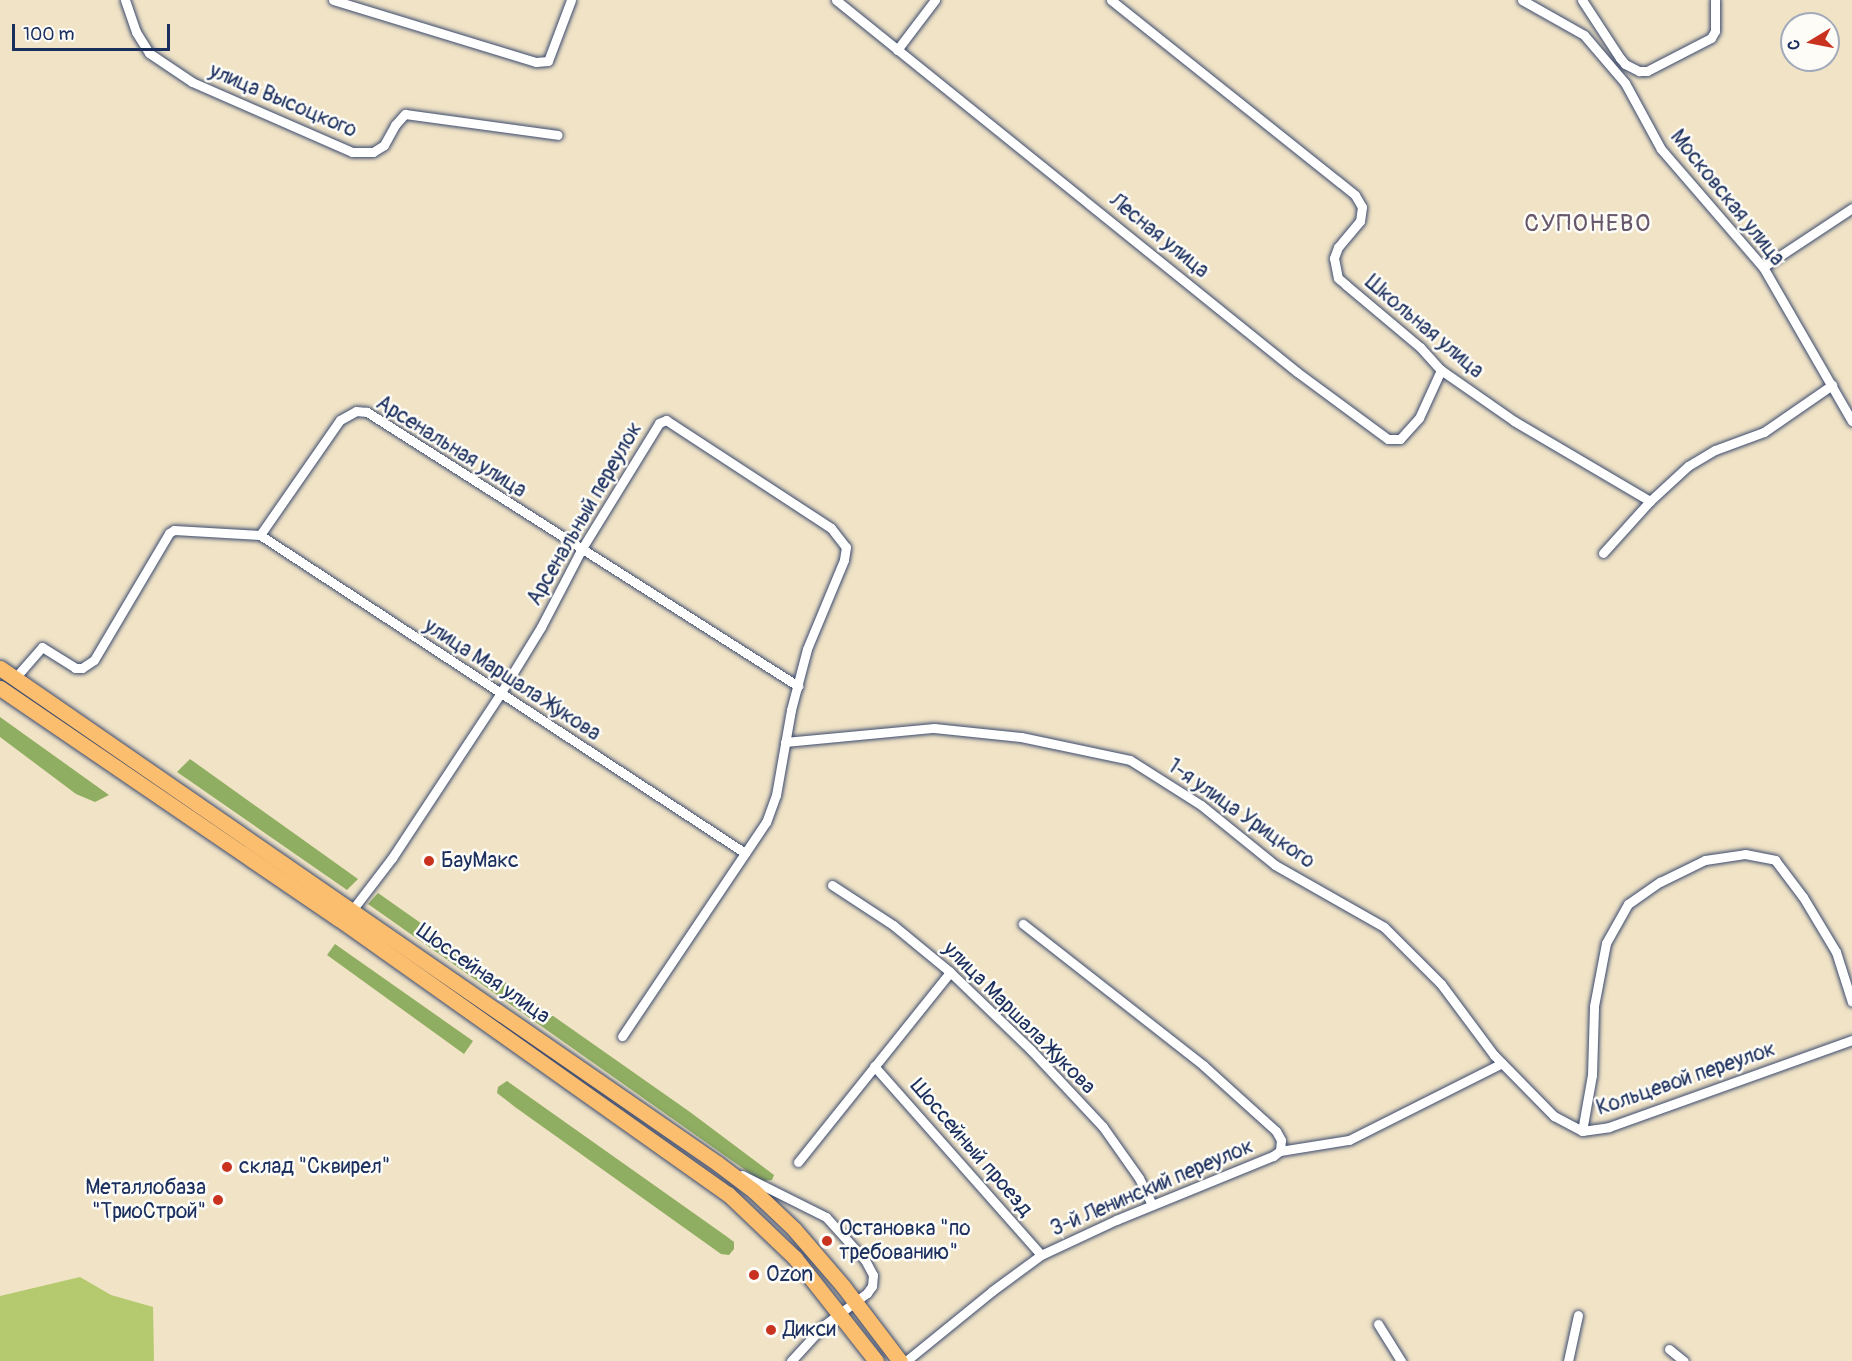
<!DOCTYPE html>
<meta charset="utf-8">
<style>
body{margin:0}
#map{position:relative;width:1852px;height:1361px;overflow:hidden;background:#f0e3c6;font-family:Pangolin,sans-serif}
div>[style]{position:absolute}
.green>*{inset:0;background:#b5ca6e}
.forest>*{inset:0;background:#90ae61}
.roads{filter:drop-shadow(0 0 2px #3b4a6e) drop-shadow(0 0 2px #3b4a6e)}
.street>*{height:9px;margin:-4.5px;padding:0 4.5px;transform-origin:4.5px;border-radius:4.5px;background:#fff}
.primary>*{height:15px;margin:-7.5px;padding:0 7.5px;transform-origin:7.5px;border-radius:7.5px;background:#fbbd6e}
.dots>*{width:16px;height:16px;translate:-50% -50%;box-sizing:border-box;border:3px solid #fdfcf7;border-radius:50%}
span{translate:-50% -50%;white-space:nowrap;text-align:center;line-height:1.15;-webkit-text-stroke:5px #fdfcf7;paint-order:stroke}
.street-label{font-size:21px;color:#1b2f5e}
.poi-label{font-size:21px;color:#1b2f5e}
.left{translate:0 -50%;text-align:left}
.right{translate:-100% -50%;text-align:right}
.quarter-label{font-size:24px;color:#67576b;letter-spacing:1.5px}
.north{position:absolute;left:1780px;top:12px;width:60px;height:60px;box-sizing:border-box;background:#fdfcf7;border:2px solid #a3aaba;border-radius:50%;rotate:260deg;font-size:16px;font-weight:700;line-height:24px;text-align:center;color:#1b2f5e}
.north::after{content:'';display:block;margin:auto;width:21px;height:27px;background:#c8321e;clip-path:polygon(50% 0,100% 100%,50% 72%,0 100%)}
.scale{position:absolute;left:12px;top:24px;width:158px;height:27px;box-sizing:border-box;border:3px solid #1b2f5e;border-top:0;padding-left:8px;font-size:18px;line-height:21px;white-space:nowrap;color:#1b2f5e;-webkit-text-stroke:4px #fdfcf7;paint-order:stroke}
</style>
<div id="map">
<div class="green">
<i style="clip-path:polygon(80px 1277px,111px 1295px,153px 1307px,154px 1361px,0 1361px,0 1296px)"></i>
</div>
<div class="forest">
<i style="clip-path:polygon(0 717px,109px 795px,95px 802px,76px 794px,0 737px)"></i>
<i style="clip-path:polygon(190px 759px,358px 879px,347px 890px,177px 772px)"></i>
<i style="clip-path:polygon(378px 893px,690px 1112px,774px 1175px,772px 1180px,763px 1181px,751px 1174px,368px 904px)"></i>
<i style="clip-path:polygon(335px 944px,473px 1041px,464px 1054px,327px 955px)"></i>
<i style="clip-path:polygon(507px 1081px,726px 1236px,734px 1242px,734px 1249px,729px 1255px,721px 1254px,515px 1107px,497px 1093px,498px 1087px)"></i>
</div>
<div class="roads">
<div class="street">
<i style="left:125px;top:0;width:34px;rotate:71deg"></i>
<i style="left:136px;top:32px;width:25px;rotate:58deg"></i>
<i style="left:149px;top:53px;width:52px;rotate:34deg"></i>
<i style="left:192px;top:82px;width:175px;rotate:23.6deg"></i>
<i style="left:352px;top:152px;width:21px"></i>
<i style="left:373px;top:152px;width:13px;rotate:-32deg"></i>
<i style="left:384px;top:145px;width:23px;rotate:-61deg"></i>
<i style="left:395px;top:125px;width:15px;rotate:-48deg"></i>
<i style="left:405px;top:114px;width:154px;rotate:7.8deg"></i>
<i style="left:333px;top:0;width:212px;rotate:17deg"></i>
<i style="left:536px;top:62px;width:12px;rotate:-5deg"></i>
<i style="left:548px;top:61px;width:65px;rotate:-69.3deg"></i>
<i style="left:836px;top:0;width:592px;rotate:38.9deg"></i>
<i style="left:1297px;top:372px;width:113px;rotate:36.4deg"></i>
<i style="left:1388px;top:439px;width:12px"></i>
<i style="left:1400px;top:439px;width:28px;rotate:-48deg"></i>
<i style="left:1419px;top:418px;width:53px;rotate:-65.4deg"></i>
<i style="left:1111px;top:0;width:312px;rotate:38.6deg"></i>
<i style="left:1355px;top:195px;width:14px;rotate:60deg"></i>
<i style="left:1362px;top:207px;width:14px;rotate:98deg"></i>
<i style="left:1360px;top:221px;width:34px;rotate:130deg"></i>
<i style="left:1338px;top:247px;width:12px;rotate:110deg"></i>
<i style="left:1334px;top:258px;width:20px;rotate:79deg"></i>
<i style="left:1338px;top:278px;width:11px;rotate:41deg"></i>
<i style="left:1346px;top:285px;width:97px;rotate:40deg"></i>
<i style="left:1420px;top:347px;width:31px;rotate:48deg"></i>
<i style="left:1441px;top:370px;width:89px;rotate:34.9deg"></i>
<i style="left:1514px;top:421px;width:158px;rotate:30.5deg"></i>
<i style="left:1650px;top:501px;width:52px;rotate:-42.6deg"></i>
<i style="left:1688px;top:466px;width:31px;rotate:-31deg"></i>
<i style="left:1715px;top:450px;width:52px;rotate:-20.2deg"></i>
<i style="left:1764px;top:432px;width:83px;rotate:-34.7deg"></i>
<i style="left:1522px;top:0;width:71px;rotate:29.4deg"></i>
<i style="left:1584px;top:35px;width:63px;rotate:49.5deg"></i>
<i style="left:1625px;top:83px;width:75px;rotate:61.4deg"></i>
<i style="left:1661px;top:149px;width:156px;rotate:49.2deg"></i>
<i style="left:1763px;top:267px;width:178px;rotate:60deg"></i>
<i style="left:1582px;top:0;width:69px;rotate:56.8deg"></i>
<i style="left:1620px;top:58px;width:8px;rotate:50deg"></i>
<i style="left:1625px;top:64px;width:16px;rotate:27deg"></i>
<i style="left:1639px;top:71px;width:8px"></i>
<i style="left:1647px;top:71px;width:72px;rotate:-27.3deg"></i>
<i style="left:1711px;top:38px;width:8px;rotate:-60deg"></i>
<i style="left:1715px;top:31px;width:31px;rotate:-90deg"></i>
<i style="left:897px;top:50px;width:63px;rotate:-52.8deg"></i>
<i style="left:1763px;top:267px;width:107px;rotate:-33.5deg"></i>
<i style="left:260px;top:535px;width:580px;rotate:33.25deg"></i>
<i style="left:1603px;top:553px;width:70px;rotate:-47.9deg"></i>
<i style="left:15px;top:678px;width:41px;rotate:-48.9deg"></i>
<i style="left:42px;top:647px;width:39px;rotate:32deg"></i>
<i style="left:75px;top:668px;width:7px"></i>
<i style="left:82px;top:668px;width:14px;rotate:-34deg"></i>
<i style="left:94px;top:660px;width:147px;rotate:-59.4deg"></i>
<i style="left:169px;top:533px;width:6px;rotate:-31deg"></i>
<i style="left:174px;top:530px;width:86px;rotate:3.3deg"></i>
<i style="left:260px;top:535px;width:140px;rotate:-55.2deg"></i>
<i style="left:340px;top:420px;width:18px;rotate:-29deg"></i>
<i style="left:356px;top:411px;width:11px;rotate:5deg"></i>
<i style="left:367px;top:412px;width:511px;rotate:32.45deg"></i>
<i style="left:785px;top:742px;width:150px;rotate:-5.4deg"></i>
<i style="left:934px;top:728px;width:87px;rotate:5.9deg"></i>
<i style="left:1021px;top:737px;width:111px;rotate:11.9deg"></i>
<i style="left:1130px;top:760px;width:84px;rotate:32.4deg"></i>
<i style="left:1201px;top:805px;width:95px;rotate:39deg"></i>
<i style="left:1275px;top:865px;width:125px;rotate:29.6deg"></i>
<i style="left:1384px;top:927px;width:81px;rotate:45deg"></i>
<i style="left:1441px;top:984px;width:89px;rotate:53.3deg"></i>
<i style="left:1494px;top:1055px;width:86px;rotate:45.5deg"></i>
<i style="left:1554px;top:1116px;width:32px;rotate:28deg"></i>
<i style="left:832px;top:885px;width:73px;rotate:33.3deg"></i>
<i style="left:893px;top:925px;width:74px;rotate:39.5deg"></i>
<i style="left:950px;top:972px;width:112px;rotate:43.9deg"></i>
<i style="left:1031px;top:1050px;width:105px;rotate:46.9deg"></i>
<i style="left:1103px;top:1127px;width:62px;rotate:54.8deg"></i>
<i style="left:1139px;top:1178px;width:30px;rotate:64deg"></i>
<i style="left:353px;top:909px;width:64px;rotate:-52.6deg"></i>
<i style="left:392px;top:858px;width:196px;rotate:-56.6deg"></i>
<i style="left:500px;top:694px;width:79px;rotate:-58.5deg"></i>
<i style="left:541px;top:627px;width:87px;rotate:-62.5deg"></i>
<i style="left:581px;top:550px;width:149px;rotate:-58.4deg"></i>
<i style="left:659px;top:423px;width:8px;rotate:-23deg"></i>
<i style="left:666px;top:420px;width:197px;rotate:33.2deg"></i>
<i style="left:831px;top:528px;width:24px;rotate:52deg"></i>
<i style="left:846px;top:547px;width:13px;rotate:99deg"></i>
<i style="left:844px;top:560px;width:96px;rotate:112.6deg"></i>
<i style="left:807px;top:649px;width:63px;rotate:104.7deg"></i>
<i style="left:791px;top:710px;width:86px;rotate:100deg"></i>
<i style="left:776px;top:795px;width:29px;rotate:110deg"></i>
<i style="left:766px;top:822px;width:258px;rotate:123.9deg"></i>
<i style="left:874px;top:1066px;width:252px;rotate:48.5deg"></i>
<i style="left:1582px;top:1131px;width:57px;rotate:-79.9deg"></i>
<i style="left:1592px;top:1075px;width:69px;rotate:-88.3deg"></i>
<i style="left:1594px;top:1006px;width:64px;rotate:-79.2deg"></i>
<i style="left:1606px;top:943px;width:45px;rotate:-60.6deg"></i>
<i style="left:1628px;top:904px;width:39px;rotate:-35deg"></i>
<i style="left:1660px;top:882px;width:50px;rotate:-26.1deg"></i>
<i style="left:1705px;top:860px;width:40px;rotate:-8.5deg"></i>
<i style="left:1745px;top:854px;width:31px;rotate:11deg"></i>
<i style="left:1775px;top:860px;width:46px;rotate:52.9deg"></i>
<i style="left:1803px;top:897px;width:64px;rotate:59deg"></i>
<i style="left:1836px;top:952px;width:52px;rotate:72.3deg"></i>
<i style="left:1582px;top:1131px;width:27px;rotate:-8deg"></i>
<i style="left:1609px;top:1127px;width:258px;rotate:-19.7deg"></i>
<i style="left:1280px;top:1151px;width:70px;rotate:-9.1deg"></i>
<i style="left:1349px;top:1140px;width:171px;rotate:-26.7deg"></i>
<i style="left:798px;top:1162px;width:243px;rotate:-51.3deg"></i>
<i style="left:742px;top:1175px;width:94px;rotate:26.6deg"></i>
<i style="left:826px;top:1217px;width:58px;rotate:47.8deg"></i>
<i style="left:865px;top:1260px;width:17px;rotate:62deg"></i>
<i style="left:873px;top:1275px;width:11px;rotate:95deg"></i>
<i style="left:872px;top:1286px;width:9px;rotate:126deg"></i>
<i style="left:867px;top:1293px;width:54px;rotate:143.3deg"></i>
<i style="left:824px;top:1325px;width:49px;rotate:132.5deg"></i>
<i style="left:1378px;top:1324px;width:44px;rotate:58.1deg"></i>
<i style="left:1669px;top:1349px;width:19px;rotate:39deg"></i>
<i style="left:906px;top:1361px;width:111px;rotate:-39.1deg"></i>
<i style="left:992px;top:1291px;width:61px;rotate:-36.3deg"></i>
<i style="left:1041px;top:1255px;width:83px;rotate:-25deg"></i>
<i style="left:1116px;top:1220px;width:170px;rotate:-22.2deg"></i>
<i style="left:1273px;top:1156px;width:9px;rotate:-36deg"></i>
<i style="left:1280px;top:1151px;width:11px;rotate:-85deg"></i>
<i style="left:1281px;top:1140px;width:10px;rotate:-119deg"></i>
<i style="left:1276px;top:1131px;width:98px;rotate:-137.9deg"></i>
<i style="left:1203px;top:1065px;width:229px;rotate:-141.9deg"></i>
<i style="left:1568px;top:1361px;width:47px;rotate:-77.7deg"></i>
</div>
<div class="primary">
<i style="left:0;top:668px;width:871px;rotate:34.62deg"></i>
<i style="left:717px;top:1163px;width:46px;rotate:37.1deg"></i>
<i style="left:754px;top:1191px;width:55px;rotate:43.5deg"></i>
<i style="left:794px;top:1229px;width:75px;rotate:49.3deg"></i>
<i style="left:843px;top:1286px;width:94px;rotate:52.8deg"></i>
<i style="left:0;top:688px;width:410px;rotate:34.3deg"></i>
<i style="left:339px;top:919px;width:476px;rotate:35.3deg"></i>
<i style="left:728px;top:1194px;width:93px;rotate:43.7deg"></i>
<i style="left:795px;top:1258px;width:131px;rotate:51.8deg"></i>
</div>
</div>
<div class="dots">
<i style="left:429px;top:861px;background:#c8321e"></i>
<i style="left:227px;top:1167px;background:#c8321e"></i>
<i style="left:218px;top:1200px;background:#c8321e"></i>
<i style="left:827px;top:1241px;background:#c8321e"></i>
<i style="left:754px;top:1275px;background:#c8321e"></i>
<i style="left:771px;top:1330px;background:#c8321e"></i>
</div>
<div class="street-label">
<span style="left:283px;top:101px;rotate:23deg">улица Высоцкого</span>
<span style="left:1727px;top:198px;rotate:51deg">Московская улица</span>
<span style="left:1159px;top:236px;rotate:39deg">Лесная улица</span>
<span style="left:1424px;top:327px;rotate:40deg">Школьная улица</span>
<span style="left:451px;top:447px;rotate:32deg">Арсенальная улица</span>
<span style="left:585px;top:514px;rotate:-60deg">Арсенальный переулок</span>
<span style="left:512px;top:680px;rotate:33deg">улица Маршала Жукова</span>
<span style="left:1241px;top:814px;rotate:35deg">1-я улица Урицкого</span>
<span style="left:483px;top:974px;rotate:35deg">Шоссейная улица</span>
<span style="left:1019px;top:1018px;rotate:45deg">улица Маршала Жукова</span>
<span style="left:1686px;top:1079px;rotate:-19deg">Кольцевой переулок</span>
<span style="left:971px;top:1148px;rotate:49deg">Шоссейный проезд</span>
<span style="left:1152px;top:1188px;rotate:-23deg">3-й Ленинский переулок</span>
</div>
<div class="poi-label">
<span class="left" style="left:441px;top:861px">БауМакс</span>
<span class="left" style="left:239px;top:1167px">склад "Сквирел"</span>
<span class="right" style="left:206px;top:1200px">Металлобаза<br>"ТриоСтрой"</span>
<span class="left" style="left:839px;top:1241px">Остановка "по<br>требованию"</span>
<span class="left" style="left:766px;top:1275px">Ozon</span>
<span class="left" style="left:783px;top:1330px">Дикси</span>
</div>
<div class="quarter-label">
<span style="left:1588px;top:224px">СУПОНЕВО</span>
</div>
<div class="north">С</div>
<div class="scale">100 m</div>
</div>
